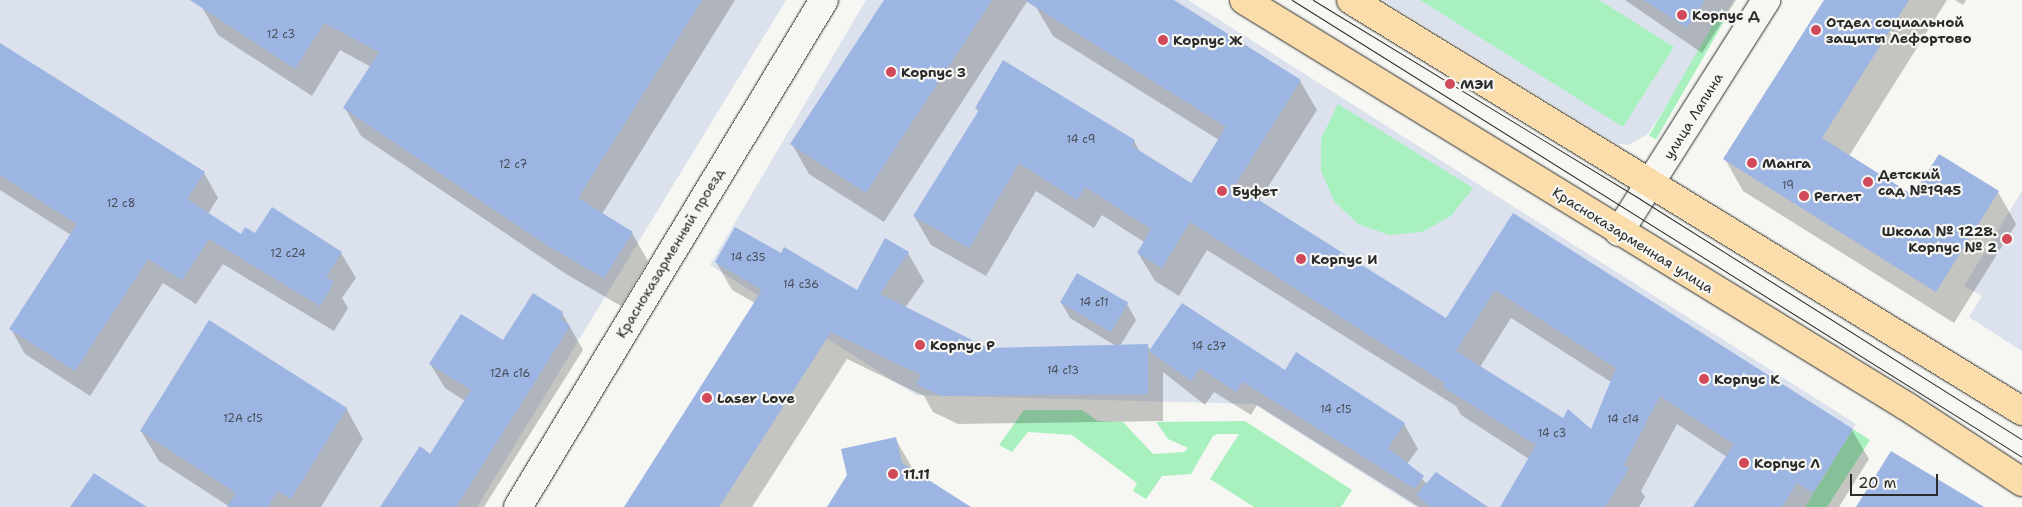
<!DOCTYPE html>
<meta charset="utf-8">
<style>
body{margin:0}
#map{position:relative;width:2022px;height:507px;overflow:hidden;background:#f6f6f2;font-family:"Shantell Sans",sans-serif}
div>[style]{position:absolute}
.built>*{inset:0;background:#dbe2ed}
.green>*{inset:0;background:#a8f1be;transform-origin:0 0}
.shadow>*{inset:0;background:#0003}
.building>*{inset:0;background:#9db5e2;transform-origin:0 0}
.roads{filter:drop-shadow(0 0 1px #2b2b2b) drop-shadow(0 0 1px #2b2b2b)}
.minor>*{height:28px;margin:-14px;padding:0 14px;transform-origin:14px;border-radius:14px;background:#f6f6f2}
.major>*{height:28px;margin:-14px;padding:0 14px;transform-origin:14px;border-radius:14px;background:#fbddab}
.tram>*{height:1px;margin:-0.5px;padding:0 0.5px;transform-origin:0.5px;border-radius:0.5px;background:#2b2b2b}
.dots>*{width:14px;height:14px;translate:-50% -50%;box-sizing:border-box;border:2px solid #f6f6f2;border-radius:50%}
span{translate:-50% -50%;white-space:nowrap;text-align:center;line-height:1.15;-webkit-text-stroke:4.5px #f6f6f2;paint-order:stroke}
.number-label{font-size:11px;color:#484e59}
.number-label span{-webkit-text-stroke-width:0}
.poi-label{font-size:14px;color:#2b2b2b;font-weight:700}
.left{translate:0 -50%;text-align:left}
.right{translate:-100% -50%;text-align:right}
.street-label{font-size:14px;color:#2b2b2b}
.scale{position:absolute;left:1850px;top:474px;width:88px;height:22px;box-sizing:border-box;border:2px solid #2b2b2b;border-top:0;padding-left:6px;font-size:15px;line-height:18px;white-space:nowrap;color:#2b2b2b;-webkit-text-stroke:4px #f6f6f2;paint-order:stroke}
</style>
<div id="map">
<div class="built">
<i style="clip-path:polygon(0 0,786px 0,477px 507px,0 507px)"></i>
<i style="clip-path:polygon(866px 0,1188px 0,1856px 424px,1805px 507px,1416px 507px,1254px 404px,916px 395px,710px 265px)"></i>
<i style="clip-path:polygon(1383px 0,1734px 0,1648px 134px,1628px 145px,1616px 143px)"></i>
<i style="clip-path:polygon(2022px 191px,2022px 351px,1969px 317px,1982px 296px,1964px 286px)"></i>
</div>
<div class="green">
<i style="clip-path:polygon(1420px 0,1599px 0,1674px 47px,1623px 127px)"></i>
<i style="left:1722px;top:9px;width:8px;height:146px;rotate:30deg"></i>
<i style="clip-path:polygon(1338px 104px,1473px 188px,1451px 216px,1422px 232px,1389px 235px,1358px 224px,1334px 201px,1321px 171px,1321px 139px)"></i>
<i style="clip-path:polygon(1024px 410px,1082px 410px,1098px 421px,1123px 422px,1153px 454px,1184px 452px,1188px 448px,1168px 439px,1156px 422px,1245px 421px,1352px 490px,1341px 507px,1254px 507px,1210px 479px,1239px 434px,1218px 434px,1213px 436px,1191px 474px,1162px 476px,1146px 499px,1133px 491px,1137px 483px,1072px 435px,1028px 432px,1012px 452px,999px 445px)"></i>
<i style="clip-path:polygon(1853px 429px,1870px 440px,1827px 507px,1805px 507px)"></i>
</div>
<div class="shadow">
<i style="clip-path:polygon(191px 0,735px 0,602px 214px,632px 233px,648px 261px,621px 306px,566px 274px,361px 136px,345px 108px,371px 67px,340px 50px,312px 96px,218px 35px,202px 7px)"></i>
<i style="clip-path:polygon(886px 0,1028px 0,884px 222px,809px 174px,792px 144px)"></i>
<i style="clip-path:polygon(evenodd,1040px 0,1171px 0,1300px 81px,1317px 110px,1259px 201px,1446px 320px,1513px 215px,1852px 430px,1869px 459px,1839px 507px,1695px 507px,1727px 457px,1677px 424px,1641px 491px,1645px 497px,1639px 507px,1514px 507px,1529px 459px,1461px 415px,1456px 406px,1207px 250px,1179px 296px,1155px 281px,1138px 253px,1144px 242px,1102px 215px,1094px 228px,1036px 191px,986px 276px,931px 245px,914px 216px,979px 113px,976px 108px,1134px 141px,1141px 154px,1191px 185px,1219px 140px,1053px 36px,1036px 7px,1040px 0,1511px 318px,1611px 382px,1591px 431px,1564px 420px,1480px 367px,1511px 318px)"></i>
<i style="clip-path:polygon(1625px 0,1736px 0,1702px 53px)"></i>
<i style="clip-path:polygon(1825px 0,1947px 0,1849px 156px,1913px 197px,1998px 192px,2016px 224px,1954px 323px,1743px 191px,1725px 159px)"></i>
<i style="clip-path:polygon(1955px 0,1966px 0,1963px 5px)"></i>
<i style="clip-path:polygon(0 44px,204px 173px,218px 198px,208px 214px,241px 235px,255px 235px,341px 253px,356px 278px,342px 298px,348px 308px,334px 331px,223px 264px,196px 304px,163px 283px,90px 396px,25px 354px,11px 329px,71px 235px,0 190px)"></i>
<i style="clip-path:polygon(886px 240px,908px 253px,924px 281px,905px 308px,987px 349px,1116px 346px,1070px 318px,1061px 302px,1127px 304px,1136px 320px,1120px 346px,1147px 345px,1151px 351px,1285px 372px,1404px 424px,1418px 449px,1407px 464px,1427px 484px,1482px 507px,1419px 507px,1257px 405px,1251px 415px,1214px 392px,1205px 405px,1163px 372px,1163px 421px,958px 424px,933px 412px,924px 396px,847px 359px,752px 507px,625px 507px,755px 303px,732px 290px,716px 262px,782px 255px,858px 292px)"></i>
<i style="clip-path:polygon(562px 313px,583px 350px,484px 507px,382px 507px,430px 455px,465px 401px,445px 388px,431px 365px,503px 342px)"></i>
<i style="clip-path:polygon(346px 408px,363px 439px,321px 507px,230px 507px,159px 461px,141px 431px)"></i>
<i style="clip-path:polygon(895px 438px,914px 471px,968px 507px,829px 507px)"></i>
</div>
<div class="building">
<i style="clip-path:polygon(190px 0,702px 0,578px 198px,633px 232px,604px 278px,548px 246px,343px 108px,379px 52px,324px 23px,295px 69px)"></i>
<i style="clip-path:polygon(884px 0,992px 0,866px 193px,790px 144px)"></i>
<i style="clip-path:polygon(evenodd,1024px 0,1174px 0,1301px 80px,1235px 185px,1446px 318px,1513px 213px,1853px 429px,1813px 493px,1797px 483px,1782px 507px,1693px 507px,1734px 444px,1660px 396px,1624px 465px,1629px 468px,1605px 507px,1500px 507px,1536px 445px,1443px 387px,1445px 383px,1190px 222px,1162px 268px,1137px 253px,1151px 229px,1085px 187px,1077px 200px,1019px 163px,969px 248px,913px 216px,979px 110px,975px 108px,1003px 60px,1135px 140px,1132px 146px,1191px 183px,1226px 127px,1024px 0,1495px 290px,1616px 368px,1591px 429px,1568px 409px,1563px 418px,1456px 351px,1495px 290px)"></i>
<i style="clip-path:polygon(1644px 0,1705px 0,1687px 28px)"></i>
<i style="clip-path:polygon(1824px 0,1909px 0,1822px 138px,1913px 195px,1939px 154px,1999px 191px,1936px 292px,1723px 159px)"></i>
<i style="clip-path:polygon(0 43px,205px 172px,187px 199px,241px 234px,245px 227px,255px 233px,272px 207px,342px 252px,326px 277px,334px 282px,320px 306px,209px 239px,182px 280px,148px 259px,75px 371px,9px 329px,77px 224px,0 175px)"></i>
<i style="clip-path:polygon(735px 227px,781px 253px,784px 247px,857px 290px,885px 238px,909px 252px,880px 294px,988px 348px,1148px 344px,1148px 394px,941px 396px,916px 384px,921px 375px,831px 332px,719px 507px,624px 507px,762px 290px,715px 262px)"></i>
<i style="left:1077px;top:273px;width:59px;height:34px;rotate:30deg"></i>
<i style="clip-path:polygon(533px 293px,563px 312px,561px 319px,570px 326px,456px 507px,380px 507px,420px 446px,430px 454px,471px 390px,429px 364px,461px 314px,503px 340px)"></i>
<i style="clip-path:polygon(1182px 303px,1285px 370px,1296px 352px,1405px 423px,1388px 448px,1424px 476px,1415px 489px,1243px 382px,1236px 392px,1200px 368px,1191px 381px,1149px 351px)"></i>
<i style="clip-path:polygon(209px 320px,347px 408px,291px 499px,277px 491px,268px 507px,227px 507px,236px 493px,140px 431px)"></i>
<i style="clip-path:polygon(896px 437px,902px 463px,971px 507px,827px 507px,847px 475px,841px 449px)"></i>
<i style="clip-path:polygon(1891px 451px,1984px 507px,1856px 507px)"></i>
<i style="clip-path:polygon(1436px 472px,1488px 507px,1431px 507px,1416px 495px)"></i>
<i style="clip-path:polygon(94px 473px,106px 481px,147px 507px,70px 507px)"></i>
</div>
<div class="roads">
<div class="minor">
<i style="left:1619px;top:232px;width:275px;rotate:-57.6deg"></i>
<i style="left:518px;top:507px;width:592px;rotate:-58.89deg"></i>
</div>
<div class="major">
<i style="left:1244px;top:0;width:777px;rotate:31.52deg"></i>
<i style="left:1906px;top:406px;width:139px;rotate:33.2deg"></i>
<i style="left:1351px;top:0;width:787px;rotate:31.49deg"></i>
</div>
</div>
<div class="tram">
<i style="left:1292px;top:0;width:861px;rotate:32.05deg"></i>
<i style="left:1313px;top:0;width:383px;rotate:31.3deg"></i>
<i style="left:1640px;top:199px;width:452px;rotate:32.2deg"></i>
</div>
<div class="dots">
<i style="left:1682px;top:15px;background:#d1495b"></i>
<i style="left:1816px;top:30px;background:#d1495b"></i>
<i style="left:1163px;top:40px;background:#d1495b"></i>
<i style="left:891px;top:72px;background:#d1495b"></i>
<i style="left:1450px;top:84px;background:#d1495b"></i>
<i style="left:1752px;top:163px;background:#d1495b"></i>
<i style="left:1868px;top:182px;background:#d1495b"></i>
<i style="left:1222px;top:191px;background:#d1495b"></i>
<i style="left:1804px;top:196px;background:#d1495b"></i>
<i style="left:2007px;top:239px;background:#d1495b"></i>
<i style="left:1301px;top:259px;background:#d1495b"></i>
<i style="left:920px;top:345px;background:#d1495b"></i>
<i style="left:1704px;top:379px;background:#d1495b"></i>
<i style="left:707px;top:398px;background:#d1495b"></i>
<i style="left:1744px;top:463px;background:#d1495b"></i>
<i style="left:893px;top:474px;background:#d1495b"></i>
</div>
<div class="number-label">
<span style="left:281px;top:35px">12 с3</span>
<span style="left:1081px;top:140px">14 с9</span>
<span style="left:513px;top:165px">12 с7</span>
<span style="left:1788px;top:186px">19</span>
<span style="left:121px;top:204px">12 с8</span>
<span style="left:288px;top:254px">12 с24</span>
<span style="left:748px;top:258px">14 с35</span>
<span style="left:801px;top:285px">14 с36</span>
<span style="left:1094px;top:303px">14 с11</span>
<span style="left:1209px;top:347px">14 с37</span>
<span style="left:1063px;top:371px">14 с13</span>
<span style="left:510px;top:374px">12А с16</span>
<span style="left:1336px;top:410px">14 с15</span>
<span style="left:243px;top:419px">12А с15</span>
<span style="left:1623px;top:420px">14 с14</span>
<span style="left:1552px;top:434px">14 с3</span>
</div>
<div class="poi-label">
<span class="left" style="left:1692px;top:15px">Корпус Д</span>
<span class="left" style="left:1826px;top:30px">Отдел социальной<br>защиты Лефортово</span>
<span class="left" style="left:1173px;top:40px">Корпус Ж</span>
<span class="left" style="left:901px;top:72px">Корпус З</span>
<span class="left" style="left:1460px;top:84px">МЭИ</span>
<span class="left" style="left:1762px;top:163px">Манга</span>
<span class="left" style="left:1878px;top:182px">Детский<br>сад №1945</span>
<span class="left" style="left:1232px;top:191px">Буфет</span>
<span class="left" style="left:1814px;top:196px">Реглет</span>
<span class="right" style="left:1997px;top:239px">Школа № 1228.<br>Корпус № 2</span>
<span class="left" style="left:1311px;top:259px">Корпус И</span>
<span class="left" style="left:930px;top:345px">Корпус Р</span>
<span class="left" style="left:1714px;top:379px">Корпус К</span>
<span class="left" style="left:717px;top:398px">Laser Love</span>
<span class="left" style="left:1754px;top:463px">Корпус Л</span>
<span class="left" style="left:903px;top:474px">11.11</span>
</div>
<div class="street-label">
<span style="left:1693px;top:116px;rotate:-58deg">улица Лапина</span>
<span style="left:1633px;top:240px;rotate:32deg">Красноказарменная улица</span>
<span style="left:670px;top:253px;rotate:-59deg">Красноказарменный проезд</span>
</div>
<div class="scale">20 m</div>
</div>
